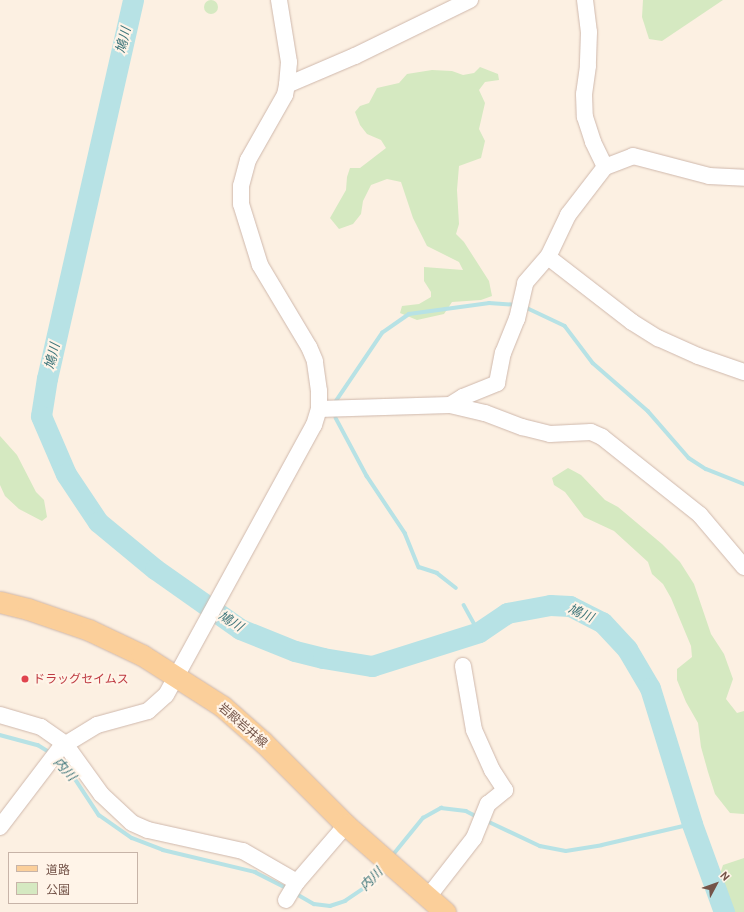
<!DOCTYPE html>
<meta charset="utf-8">
<style>
body{margin:0}
#map{position:relative;width:744px;height:912px;overflow:hidden;background:#fcf0e2;font-family:Cabin,"Noto Sans JP",sans-serif}
div>[style]{position:absolute}
.green>*{inset:0;background:#d5e9c1}
.round{border-radius:50%}
.stream>*{height:3.5px;margin:-1.75px;padding:0 1.75px;transform-origin:1.75px;border-radius:1.75px;background:#b7e2e5}
.river>*{height:21px;margin:-10.5px;padding:0 10.5px;transform-origin:10.5px;border-radius:10.5px;background:#b7e2e5}
.roads{filter:drop-shadow(0 0 1px #cfb8ac) drop-shadow(0 0 1px #cfb8ac)}
.minor>*{height:16px;margin:-8px;padding:0 8px;transform-origin:8px;border-radius:8px;background:#fff}
.major>*{height:21px;margin:-10.5px;padding:0 10.5px;transform-origin:10.5px;border-radius:10.5px;background:#fbcf9a}
.dots>*{width:11px;height:11px;translate:-50% -50%;box-sizing:border-box;border:2px solid #fff4e8;border-radius:50%}
span{translate:-50% -50%;white-space:nowrap;text-align:center;line-height:1.15;-webkit-text-stroke:4px #fff4e8;paint-order:stroke}
.health-label{font-size:12px;color:#be3a42}
.left{translate:0 -50%;text-align:left}
.street-label{font-size:12px;color:#745449}
.water-label{font-size:13px;color:#3c7479;font-style:italic}
.legend{position:absolute;left:8px;top:852px;width:130px;height:52px;box-sizing:border-box;background:#fff4e8;border:1px solid #c7b4a8;margin:0;padding:5px 7px;list-style:none;font-size:12px;color:#745449}
.legend li{display:flex;align-items:center;gap:8px;height:20px}
.legend b{width:20px;border:1px solid #c7b4a8}
.north{position:absolute;left:696px;top:864px;width:40px;height:40px;-webkit-text-stroke:3px #fff4e8;paint-order:stroke;rotate:49deg;font-size:11px;font-weight:700;line-height:16px;text-align:center;color:#745449}
.north::after{content:'';display:block;margin:auto;width:14px;height:18px;background:#745449;clip-path:polygon(50% 0,100% 100%,50% 72%,0 100%)}
</style>
<div id="map">
<div class="green">
<i style="clip-path:polygon(643px 0,723px 0,662px 41px,649px 39px,642px 17px)"></i>
<i class="round" style="left:204px;top:0;width:14px;height:14px"></i>
<i style="clip-path:polygon(480px 67px,498px 74px,499px 80px,485px 82px,479px 90px,485px 103px,479px 129px,485px 141px,481px 158px,459px 166px,457px 190px,459px 224px,456px 234px,464px 242px,489px 281px,492px 296px,481px 300px,452px 302px,444px 314px,417px 320px,400px 313px,402px 306px,419px 304px,431px 297px,431px 292px,424px 281px,424px 267px,463px 270px,459px 262px,427px 246px,413px 218px,401px 182px,387px 179px,371px 185px,363px 201px,361px 214px,353px 224px,339px 229px,330px 218px,346px 190px,347px 177px,350px 168px,360px 168px,386px 148px,381px 140px,367px 134px,360px 125px,355px 112px,360px 106px,369px 103px,377px 88px,399px 83px,407px 74px,432px 70px,452px 71px,463px 75px,474px 73px)"></i>
<i style="clip-path:polygon(0 436px,17px 455px,36px 492px,44px 500px,47px 517px,42px 521px,19px 509px,5px 496px,0 485px)"></i>
<i style="clip-path:polygon(568px 468px,581px 475px,605px 500px,618px 507px,662px 544px,680px 562px,694px 584px,711px 634px,724px 654px,733px 679px,726px 699px,737px 713px,744px 711px,744px 814px,730px 813px,715px 794px,708px 772px,701px 747px,698px 723px,686px 702px,677px 680px,677px 669px,692px 657px,691px 646px,671px 598px,663px 584px,652px 574px,648px 562px,614px 531px,584px 517px,565px 492px,554px 485px,552px 478px)"></i>
<i style="clip-path:polygon(744px 858px,744px 912px,731px 912px,719px 877px,723px 865px)"></i>
</div>
<div class="stream">
<i style="left:525px;top:307px;width:44px;rotate:25.4deg"></i>
<i style="left:565px;top:326px;width:46px;rotate:52.9deg"></i>
<i style="left:593px;top:363px;width:73px;rotate:41.1deg"></i>
<i style="left:648px;top:411px;width:62px;rotate:48.9deg"></i>
<i style="left:689px;top:458px;width:20px;rotate:33deg"></i>
<i style="left:706px;top:469px;width:41px;rotate:21.5deg"></i>
<i style="left:336px;top:401px;width:82px;rotate:-55.9deg"></i>
<i style="left:382px;top:333px;width:33px;rotate:-35deg"></i>
<i style="left:409px;top:314px;width:81px;rotate:-7.8deg"></i>
<i style="left:489px;top:303px;width:26px;rotate:4deg"></i>
<i style="left:336px;top:418px;width:66px;rotate:61.9deg"></i>
<i style="left:367px;top:476px;width:69px;rotate:56.3deg"></i>
<i style="left:405px;top:533px;width:37px;rotate:68deg"></i>
<i style="left:419px;top:567px;width:19px;rotate:18deg"></i>
<i style="left:437px;top:573px;width:24px;rotate:38deg"></i>
<i style="left:464px;top:605px;width:31px;rotate:61deg"></i>
<i style="left:0;top:735px;width:39px;rotate:15deg"></i>
<i style="left:38px;top:745px;width:15px;rotate:32deg"></i>
<i style="left:57px;top:759px;width:18px;rotate:43deg"></i>
<i style="left:70px;top:771px;width:53px;rotate:56.6deg"></i>
<i style="left:99px;top:815px;width:40px;rotate:34.9deg"></i>
<i style="left:132px;top:838px;width:33px;rotate:21deg"></i>
<i style="left:163px;top:850px;width:95px;rotate:13.4deg"></i>
<i style="left:255px;top:872px;width:37px;rotate:27deg"></i>
<i style="left:485px;top:820px;width:61px;rotate:25.3deg"></i>
<i style="left:540px;top:846px;width:26px;rotate:11deg"></i>
<i style="left:566px;top:851px;width:36px;rotate:-9deg"></i>
<i style="left:602px;top:845px;width:92px;rotate:-13.1deg"></i>
<i style="left:392px;top:856px;width:49px;rotate:-50.8deg"></i>
<i style="left:423px;top:818px;width:21px;rotate:-29deg"></i>
<i style="left:441px;top:808px;width:25px;rotate:7deg"></i>
<i style="left:466px;top:811px;width:13px;rotate:27deg"></i>
<i style="left:295px;top:893px;width:22px;rotate:30deg"></i>
<i style="left:314px;top:904px;width:16px;rotate:7deg"></i>
<i style="left:330px;top:906px;width:16px;rotate:-18deg"></i>
<i style="left:345px;top:901px;width:25px;rotate:-34deg"></i>
<i style="left:366px;top:887px;width:26px;rotate:-50deg"></i>
</div>
<div class="river">
<i style="left:133px;top:0;width:388px;rotate:102.8deg"></i>
<i style="left:47px;top:378px;width:38px;rotate:99deg"></i>
<i style="left:41px;top:416px;width:63px;rotate:66.7deg"></i>
<i style="left:66px;top:474px;width:58px;rotate:56.3deg"></i>
<i style="left:98px;top:522px;width:74px;rotate:39.5deg"></i>
<i style="left:155px;top:569px;width:104px;rotate:35.2deg"></i>
<i style="left:240px;top:629px;width:59px;rotate:21.8deg"></i>
<i style="left:295px;top:651px;width:29px;rotate:14deg"></i>
<i style="left:323px;top:658px;width:50px;rotate:9.3deg"></i>
<i style="left:372px;top:666px;width:112px;rotate:-17.6deg"></i>
<i style="left:479px;top:632px;width:34px;rotate:-34deg"></i>
<i style="left:507px;top:613px;width:44px;rotate:-10.5deg"></i>
<i style="left:550px;top:605px;width:20px;rotate:3deg"></i>
<i style="left:570px;top:606px;width:36px;rotate:27deg"></i>
<i style="left:602px;top:622px;width:37px;rotate:47deg"></i>
<i style="left:627px;top:649px;width:45px;rotate:59.5deg"></i>
<i style="left:650px;top:688px;width:142px;rotate:72.8deg"></i>
<i style="left:692px;top:824px;width:94px;rotate:70deg"></i>
</div>
<div class="roads">
<div class="minor">
<i style="left:585px;top:0;width:32px;rotate:83deg"></i>
<i style="left:589px;top:32px;width:34px;rotate:92deg"></i>
<i style="left:588px;top:66px;width:28px;rotate:98deg"></i>
<i style="left:584px;top:94px;width:23px;rotate:88deg"></i>
<i style="left:585px;top:117px;width:26px;rotate:72deg"></i>
<i style="left:593px;top:142px;width:28px;rotate:64deg"></i>
<i style="left:287px;top:85px;width:74px;rotate:-23.1deg"></i>
<i style="left:355px;top:56px;width:128px;rotate:-26deg"></i>
<i style="left:548px;top:257px;width:106px;rotate:37.7deg"></i>
<i style="left:632px;top:322px;width:31px;rotate:32deg"></i>
<i style="left:658px;top:338px;width:44px;rotate:24.2deg"></i>
<i style="left:698px;top:356px;width:49px;rotate:19.2deg"></i>
<i style="left:450px;top:405px;width:15px;rotate:-32deg"></i>
<i style="left:463px;top:397px;width:37px;rotate:-22deg"></i>
<i style="left:497px;top:383px;width:31px;rotate:-79deg"></i>
<i style="left:503px;top:353px;width:37px;rotate:-68deg"></i>
<i style="left:517px;top:319px;width:37px;rotate:-77deg"></i>
<i style="left:525px;top:283px;width:35px;rotate:-49deg"></i>
<i style="left:548px;top:257px;width:47px;rotate:-64.5deg"></i>
<i style="left:568px;top:215px;width:61px;rotate:-52.4deg"></i>
<i style="left:605px;top:167px;width:30px;rotate:-21deg"></i>
<i style="left:633px;top:156px;width:79px;rotate:14.7deg"></i>
<i style="left:709px;top:176px;width:35px;rotate:3deg"></i>
<i style="left:319px;top:409px;width:131px;rotate:-1.7deg"></i>
<i style="left:450px;top:405px;width:36px;rotate:13deg"></i>
<i style="left:485px;top:413px;width:40px;rotate:21deg"></i>
<i style="left:522px;top:427px;width:29px;rotate:14deg"></i>
<i style="left:550px;top:434px;width:41px;rotate:-2.8deg"></i>
<i style="left:591px;top:432px;width:12px;rotate:24deg"></i>
<i style="left:602px;top:437px;width:125px;rotate:38.5deg"></i>
<i style="left:700px;top:515px;width:68px;rotate:49.8deg"></i>
<i style="left:0;top:715px;width:43px;rotate:16.3deg"></i>
<i style="left:41px;top:727px;width:29px;rotate:35deg"></i>
<i style="left:65px;top:744px;width:62px;rotate:54.2deg"></i>
<i style="left:101px;top:794px;width:42px;rotate:43.1deg"></i>
<i style="left:132px;top:823px;width:17px;rotate:24deg"></i>
<i style="left:148px;top:830px;width:97px;rotate:12.5deg"></i>
<i style="left:243px;top:851px;width:62px;rotate:29.9deg"></i>
<i style="left:297px;top:882px;width:75px;rotate:-49.3deg"></i>
<i style="left:0;top:827px;width:101px;rotate:-52.7deg"></i>
<i style="left:61px;top:747px;width:42px;rotate:-31.4deg"></i>
<i style="left:97px;top:725px;width:53px;rotate:-15.4deg"></i>
<i style="left:148px;top:711px;width:24px;rotate:-42deg"></i>
<i style="left:166px;top:695px;width:308px;rotate:-61.3deg"></i>
<i style="left:314px;top:425px;width:17px;rotate:-73deg"></i>
<i style="left:319px;top:409px;width:18px;rotate:-90deg"></i>
<i style="left:319px;top:391px;width:30px;rotate:-98deg"></i>
<i style="left:315px;top:361px;width:15px;rotate:-113deg"></i>
<i style="left:309px;top:347px;width:96px;rotate:-120.9deg"></i>
<i style="left:260px;top:265px;width:64px;rotate:-107.3deg"></i>
<i style="left:241px;top:204px;width:18px;rotate:-90deg"></i>
<i style="left:241px;top:186px;width:27px;rotate:-75deg"></i>
<i style="left:248px;top:160px;width:75px;rotate:-60.4deg"></i>
<i style="left:285px;top:95px;width:10px;rotate:-79deg"></i>
<i style="left:287px;top:85px;width:23px;rotate:-85deg"></i>
<i style="left:289px;top:62px;width:63px;rotate:-99.2deg"></i>
<i style="left:428px;top:897px;width:75px;rotate:-52.1deg"></i>
<i style="left:474px;top:838px;width:37px;rotate:-68deg"></i>
<i style="left:488px;top:804px;width:22px;rotate:-39deg"></i>
<i style="left:505px;top:790px;width:24px;rotate:-123deg"></i>
<i style="left:492px;top:770px;width:44px;rotate:-114.2deg"></i>
<i style="left:474px;top:730px;width:65px;rotate:-99.8deg"></i>
<i style="left:286px;top:900px;width:21px;rotate:-59deg"></i>
</div>
<div class="major">
<i style="left:0;top:602px;width:29px;rotate:14deg"></i>
<i style="left:28px;top:609px;width:65px;rotate:19deg"></i>
<i style="left:89px;top:630px;width:59px;rotate:25.3deg"></i>
<i style="left:142px;top:655px;width:95px;rotate:32.5deg"></i>
<i style="left:222px;top:706px;width:55px;rotate:41.3deg"></i>
<i style="left:263px;top:742px;width:117px;rotate:45deg"></i>
<i style="left:346px;top:825px;width:132px;rotate:41.3deg"></i>
</div>
</div>
<div class="dots">
<i style="left:25px;top:679px;background:#e0444e"></i>
</div>
<div class="health-label">
<span class="left" style="left:33px;top:679px">ドラッグセイムス</span>
</div>
<div class="street-label">
<span style="left:243px;top:725px;rotate:41deg">岩殿岩井線</span>
</div>
<div class="water-label">
<span style="left:123px;top:40px;rotate:-77deg">鳩川</span>
<span style="left:52px;top:356px;rotate:-77deg">鳩川</span>
<span style="left:581px;top:613px;rotate:23deg">鳩川</span>
<span style="left:231px;top:621px;rotate:32deg">鳩川</span>
<span style="left:65px;top:769px;rotate:48deg">内川</span>
<span style="left:371px;top:879px;rotate:-46deg">内川</span>
</div>
<ul class="legend">
<li><b style="height:5px;background:#fbcf9a"></b>道路</li>
<li><b style="height:11px;background:#d5e9c1"></b>公園</li>
</ul>
<div class="north">N</div>
</div>
